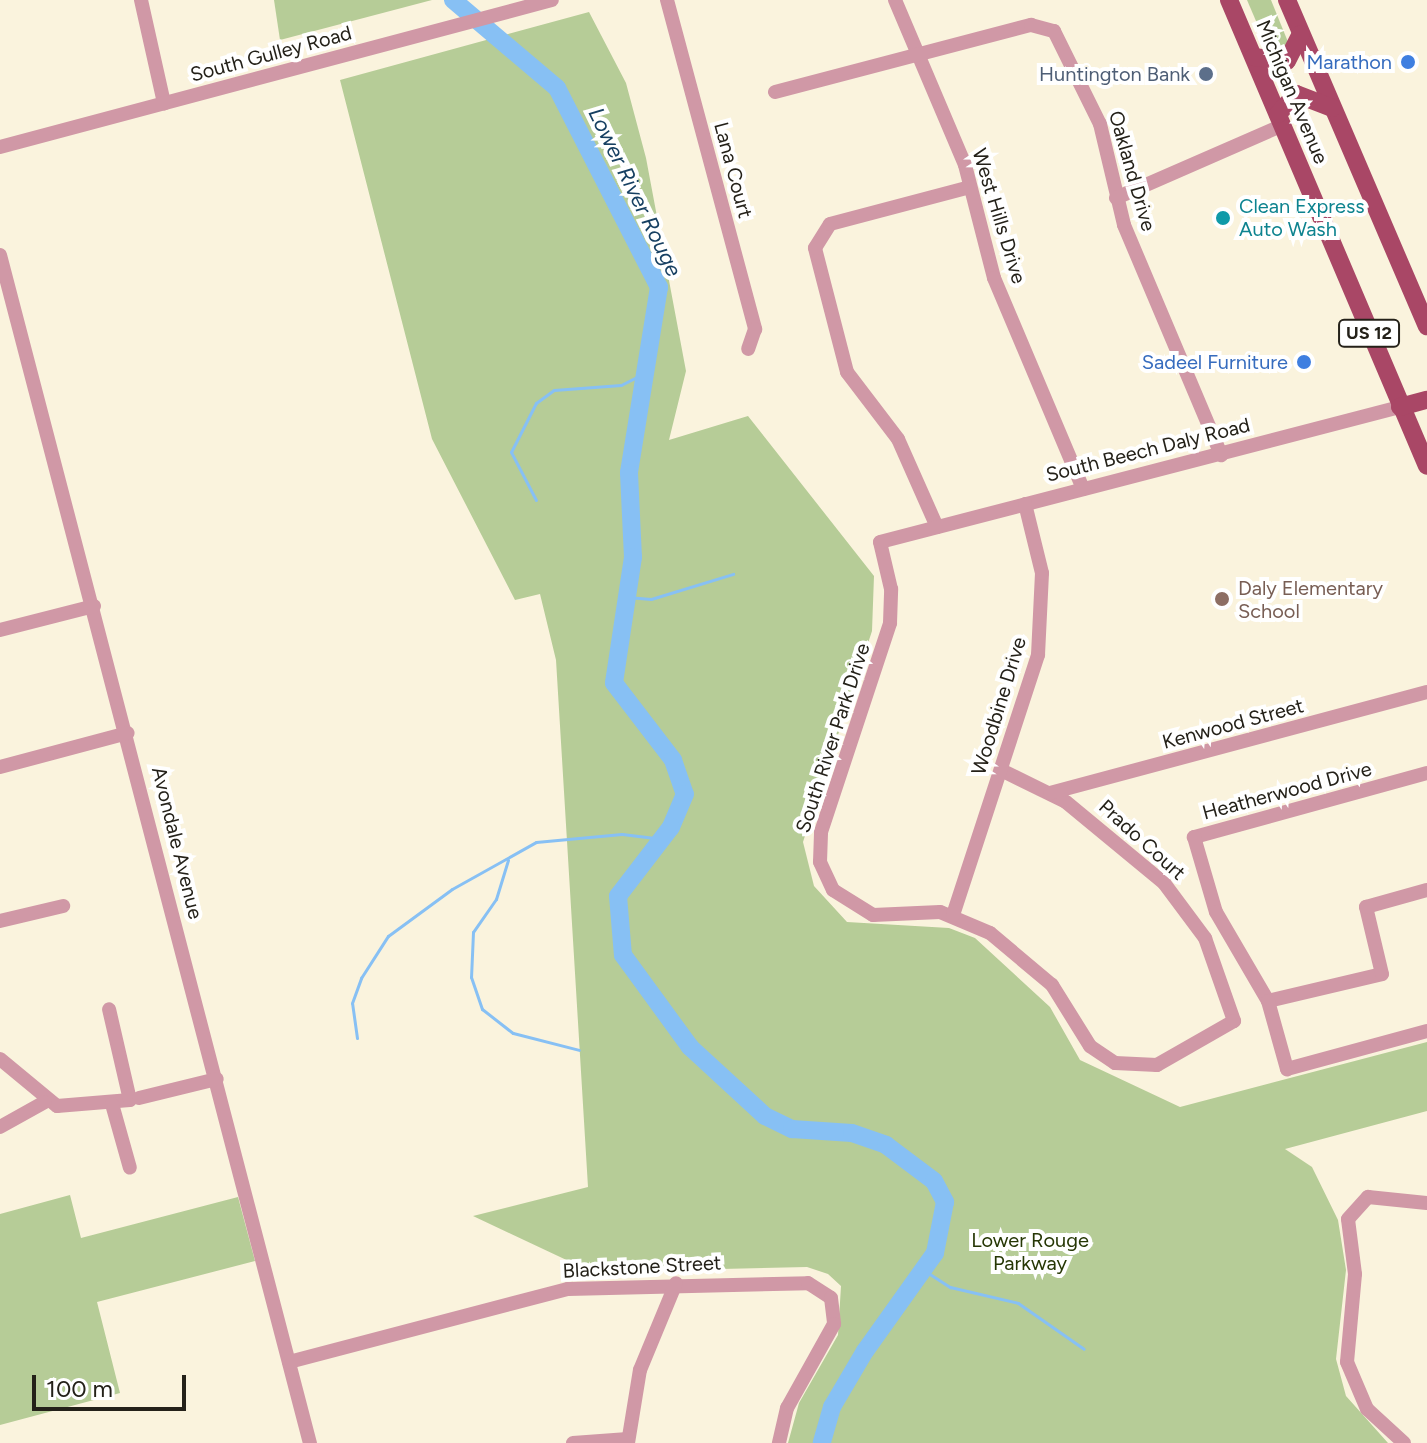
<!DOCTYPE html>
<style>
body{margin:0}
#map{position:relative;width:1427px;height:1443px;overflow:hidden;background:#faf3dd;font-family:Figtree,sans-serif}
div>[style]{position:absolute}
.green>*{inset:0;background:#b6cc97}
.stream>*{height:3px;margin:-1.5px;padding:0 1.5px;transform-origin:1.5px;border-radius:1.5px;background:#87c0f4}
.river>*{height:18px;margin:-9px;padding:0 9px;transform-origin:9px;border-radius:9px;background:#87c0f4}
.minor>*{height:14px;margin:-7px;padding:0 7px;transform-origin:7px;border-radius:7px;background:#d098a6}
.major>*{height:18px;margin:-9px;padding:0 9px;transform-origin:9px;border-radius:9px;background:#a94766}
.dots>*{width:22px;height:22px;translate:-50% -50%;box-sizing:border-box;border:4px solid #fff;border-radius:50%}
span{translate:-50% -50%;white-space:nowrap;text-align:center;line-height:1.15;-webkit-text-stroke:8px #fff;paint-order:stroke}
.shield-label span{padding:2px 6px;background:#fff;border:2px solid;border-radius:6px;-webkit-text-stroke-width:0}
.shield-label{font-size:18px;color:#242119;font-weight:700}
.street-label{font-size:20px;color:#242119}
.shop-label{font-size:20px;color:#366cbe}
.right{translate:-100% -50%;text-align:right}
.service-label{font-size:20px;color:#4e5e75}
.culture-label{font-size:20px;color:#0d838f}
.left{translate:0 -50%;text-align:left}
.education-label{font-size:20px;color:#785e54}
.park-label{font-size:20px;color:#263705}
.water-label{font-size:22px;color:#174062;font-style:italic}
.scale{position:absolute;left:32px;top:1375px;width:154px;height:36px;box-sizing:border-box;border:4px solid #242119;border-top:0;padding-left:10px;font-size:24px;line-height:28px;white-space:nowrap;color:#242119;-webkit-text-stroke:6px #fff;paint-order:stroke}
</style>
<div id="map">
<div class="green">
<i style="clip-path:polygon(274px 0,432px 0,280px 40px)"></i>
<i style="clip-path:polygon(1247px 0,1271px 0,1288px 42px,1284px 53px,1268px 49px)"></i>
<i style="clip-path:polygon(589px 12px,626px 83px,646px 158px,686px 371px,669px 440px,748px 416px,874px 576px,872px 631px,803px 842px,814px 886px,847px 922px,949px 928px,975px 938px,1050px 1007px,1080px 1060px,1180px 1107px,1427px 1042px,1427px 1111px,1285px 1149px,1312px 1167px,1338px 1220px,1346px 1270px,1336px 1359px,1346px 1396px,1388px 1443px,788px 1443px,799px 1403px,838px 1335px,841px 1286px,828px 1274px,807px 1267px,592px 1272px,473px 1216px,588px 1187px,556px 660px,540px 594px,515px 600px,432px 439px,340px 80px)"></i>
<i style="clip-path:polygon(70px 1195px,81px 1238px,238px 1197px,255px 1261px,97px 1302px,120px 1393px,0 1425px,0 1214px)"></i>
</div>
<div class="stream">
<i style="left:536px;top:500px;width:54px;rotate:-117.5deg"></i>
<i style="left:511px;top:452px;width:55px;rotate:-63deg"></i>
<i style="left:536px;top:403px;width:22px;rotate:-36deg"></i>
<i style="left:554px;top:390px;width:67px;rotate:-4.3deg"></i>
<i style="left:621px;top:385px;width:29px;rotate:-27deg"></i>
<i style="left:627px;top:597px;width:24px;rotate:5deg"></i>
<i style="left:651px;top:599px;width:86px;rotate:-17deg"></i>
<i style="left:508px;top:860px;width:41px;rotate:107.1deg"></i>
<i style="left:496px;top:899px;width:40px;rotate:124.9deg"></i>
<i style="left:473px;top:932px;width:45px;rotate:92.5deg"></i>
<i style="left:471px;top:977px;width:34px;rotate:71deg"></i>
<i style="left:482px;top:1009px;width:39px;rotate:38deg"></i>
<i style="left:513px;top:1033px;width:68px;rotate:14.4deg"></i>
<i style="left:357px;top:1038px;width:35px;rotate:-98deg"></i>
<i style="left:352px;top:1003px;width:27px;rotate:-70deg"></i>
<i style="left:361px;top:978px;width:50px;rotate:-57.3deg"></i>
<i style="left:388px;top:936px;width:79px;rotate:-36.3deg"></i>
<i style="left:452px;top:889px;width:96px;rotate:-29.2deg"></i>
<i style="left:536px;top:842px;width:86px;rotate:-5.3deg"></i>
<i style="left:622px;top:834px;width:39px;rotate:7deg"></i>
<i style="left:925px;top:1271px;width:30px;rotate:33deg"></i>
<i style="left:950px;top:1287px;width:70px;rotate:13.2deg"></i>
<i style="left:1018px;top:1303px;width:80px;rotate:34.9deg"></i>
</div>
<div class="river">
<i style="left:453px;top:0;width:136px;rotate:40.2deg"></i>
<i style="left:557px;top:88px;width:224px;rotate:62.9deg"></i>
<i style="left:659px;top:287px;width:188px;rotate:99.2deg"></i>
<i style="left:629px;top:473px;width:84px;rotate:87.3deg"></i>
<i style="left:633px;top:557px;width:127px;rotate:98.6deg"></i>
<i style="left:614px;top:683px;width:97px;rotate:52.5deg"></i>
<i style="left:673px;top:760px;width:36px;rotate:71deg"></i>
<i style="left:685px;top:794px;width:36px;rotate:113deg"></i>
<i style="left:671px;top:827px;width:87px;rotate:127.5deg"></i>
<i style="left:618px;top:896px;width:59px;rotate:85.2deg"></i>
<i style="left:623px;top:955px;width:114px;rotate:53.9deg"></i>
<i style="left:690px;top:1047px;width:102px;rotate:42.6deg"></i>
<i style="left:765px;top:1116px;width:30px;rotate:26deg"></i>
<i style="left:792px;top:1129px;width:60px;rotate:3.8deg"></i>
<i style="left:852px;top:1133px;width:36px;rotate:19deg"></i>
<i style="left:886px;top:1145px;width:60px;rotate:36.9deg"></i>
<i style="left:934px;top:1181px;width:24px;rotate:62deg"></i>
<i style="left:945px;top:1202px;width:52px;rotate:101.1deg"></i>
<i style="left:935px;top:1253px;width:120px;rotate:125.5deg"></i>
<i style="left:865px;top:1351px;width:65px;rotate:120.5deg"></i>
<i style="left:832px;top:1407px;width:37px;rotate:106deg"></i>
</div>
<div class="minor">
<i style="left:141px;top:0;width:106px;rotate:77.4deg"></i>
<i style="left:667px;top:0;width:341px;rotate:75deg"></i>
<i style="left:755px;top:329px;width:21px;rotate:109deg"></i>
<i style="left:895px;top:0;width:179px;rotate:67deg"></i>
<i style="left:965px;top:165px;width:117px;rotate:75.6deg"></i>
<i style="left:994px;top:278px;width:229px;rotate:67.1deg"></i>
<i style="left:775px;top:92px;width:265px;rotate:-14.7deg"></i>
<i style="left:1031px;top:25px;width:24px;rotate:15deg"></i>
<i style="left:1054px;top:31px;width:104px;rotate:63.7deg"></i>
<i style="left:1100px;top:124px;width:104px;rotate:76.6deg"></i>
<i style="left:1124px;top:225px;width:250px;rotate:67.1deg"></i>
<i style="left:0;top:147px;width:571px;rotate:-14.91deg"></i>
<i style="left:1116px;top:198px;width:182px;rotate:-23.6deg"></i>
<i style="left:0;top:255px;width:1228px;rotate:75.38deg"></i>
<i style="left:937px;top:527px;width:96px;rotate:-113.9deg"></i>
<i style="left:898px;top:439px;width:84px;rotate:-127.3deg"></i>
<i style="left:847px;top:372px;width:128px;rotate:-104.5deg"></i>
<i style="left:815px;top:248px;width:28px;rotate:-58deg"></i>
<i style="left:830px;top:224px;width:145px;rotate:-14.8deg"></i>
<i style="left:0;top:630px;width:97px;rotate:-14.3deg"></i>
<i style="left:0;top:767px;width:132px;rotate:-14.9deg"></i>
<i style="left:1001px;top:770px;width:72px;rotate:26.2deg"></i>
<i style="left:1066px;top:802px;width:127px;rotate:39.6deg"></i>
<i style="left:1164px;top:883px;width:69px;rotate:53.3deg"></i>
<i style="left:1205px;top:938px;width:88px;rotate:70.7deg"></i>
<i style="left:1234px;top:1021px;width:89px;rotate:150.3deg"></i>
<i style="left:1157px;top:1065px;width:42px;rotate:-177.3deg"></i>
<i style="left:1115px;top:1063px;width:30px;rotate:-146deg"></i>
<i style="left:1090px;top:1046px;width:72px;rotate:-121.9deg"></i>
<i style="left:1052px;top:985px;width:81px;rotate:-140deg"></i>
<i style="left:990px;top:933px;width:54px;rotate:-157.2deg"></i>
<i style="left:940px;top:912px;width:67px;rotate:177.4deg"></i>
<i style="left:873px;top:915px;width:47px;rotate:-148deg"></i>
<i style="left:833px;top:890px;width:31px;rotate:-115deg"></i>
<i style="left:820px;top:862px;width:30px;rotate:-88deg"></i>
<i style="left:821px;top:832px;width:220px;rotate:-71.7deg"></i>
<i style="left:890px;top:623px;width:34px;rotate:-88deg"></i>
<i style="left:891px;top:589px;width:48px;rotate:-103.2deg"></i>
<i style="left:880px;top:542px;width:537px;rotate:-14.55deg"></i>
<i style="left:1427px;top:773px;width:242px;rotate:164.6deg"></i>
<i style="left:1194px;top:837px;width:78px;rotate:73.7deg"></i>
<i style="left:1216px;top:912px;width:103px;rotate:59.7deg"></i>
<i style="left:1268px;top:1001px;width:117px;rotate:-13.3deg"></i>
<i style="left:1382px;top:974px;width:69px;rotate:-103.4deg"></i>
<i style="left:1366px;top:907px;width:63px;rotate:-15.6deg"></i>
<i style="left:1050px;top:793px;width:390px;rotate:-15deg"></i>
<i style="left:953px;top:915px;width:274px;rotate:-71.9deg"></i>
<i style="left:1038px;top:655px;width:82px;rotate:-87.2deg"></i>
<i style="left:1042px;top:573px;width:71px;rotate:-103.8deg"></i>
<i style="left:0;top:921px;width:65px;rotate:-13.4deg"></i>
<i style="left:1268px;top:1001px;width:71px;rotate:74.4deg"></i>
<i style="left:1287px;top:1069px;width:145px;rotate:-15.2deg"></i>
<i style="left:0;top:1059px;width:74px;rotate:39.5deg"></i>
<i style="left:57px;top:1106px;width:73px;rotate:-4.7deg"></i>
<i style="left:130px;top:1100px;width:93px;rotate:-103deg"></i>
<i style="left:139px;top:1098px;width:80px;rotate:-13.7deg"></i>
<i style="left:112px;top:1104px;width:66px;rotate:74.3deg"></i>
<i style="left:0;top:1127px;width:51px;rotate:-29.1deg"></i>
<i style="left:289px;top:1362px;width:288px;rotate:-14.7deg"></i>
<i style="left:568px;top:1289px;width:240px;rotate:-1.4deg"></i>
<i style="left:808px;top:1283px;width:27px;rotate:33deg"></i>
<i style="left:831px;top:1298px;width:26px;rotate:83deg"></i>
<i style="left:834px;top:1324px;width:96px;rotate:119.2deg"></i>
<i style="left:787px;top:1408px;width:36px;rotate:103deg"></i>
<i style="left:573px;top:1443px;width:55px;rotate:-4.2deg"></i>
<i style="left:628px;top:1443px;width:74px;rotate:-80.7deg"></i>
<i style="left:640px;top:1370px;width:94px;rotate:-67.5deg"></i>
<i style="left:1404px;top:1443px;width:50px;rotate:-137.4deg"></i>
<i style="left:1367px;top:1409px;width:51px;rotate:-113.1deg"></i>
<i style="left:1347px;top:1362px;width:88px;rotate:-84.8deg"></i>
<i style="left:1355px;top:1274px;width:55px;rotate:-97.3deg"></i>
<i style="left:1348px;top:1219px;width:30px;rotate:-48deg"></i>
<i style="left:1368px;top:1197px;width:59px;rotate:5.8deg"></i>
</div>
<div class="major">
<i style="left:1229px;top:0;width:506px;rotate:66.98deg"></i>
<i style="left:1287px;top:0;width:355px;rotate:66.8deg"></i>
<i style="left:1254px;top:57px;width:33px;rotate:7deg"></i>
<i style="left:1287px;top:61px;width:30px;rotate:-63deg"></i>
<i style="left:1278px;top:114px;width:27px;rotate:-48deg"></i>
<i style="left:1296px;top:94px;width:39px;rotate:21deg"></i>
<i style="left:1400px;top:407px;width:28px;rotate:-15deg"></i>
</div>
<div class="dots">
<i style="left:1408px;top:62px;background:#3f7fe0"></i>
<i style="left:1206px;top:74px;background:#5c6f8a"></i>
<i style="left:1223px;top:218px;background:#0f9aa8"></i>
<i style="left:1304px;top:362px;background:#3f7fe0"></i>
<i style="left:1222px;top:599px;background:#8d6e63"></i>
</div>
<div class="shield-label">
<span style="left:1369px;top:333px">US 12</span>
</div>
<div class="street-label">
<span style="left:271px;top:54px;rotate:-15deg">South Gulley Road</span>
<span style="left:1292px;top:92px;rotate:67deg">Michigan Avenue</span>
<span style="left:733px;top:170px;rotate:75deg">Lana Court</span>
<span style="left:1132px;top:171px;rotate:74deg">Oakland Drive</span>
<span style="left:999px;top:216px;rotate:73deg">West Hills Drive</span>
<span style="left:1148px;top:450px;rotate:-14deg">South Beech Daly Road</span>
<span style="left:999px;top:706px;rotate:-73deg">Woodbine Drive</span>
<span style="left:1233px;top:724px;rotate:-15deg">Kenwood Street</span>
<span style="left:833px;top:738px;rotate:-72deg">South River Park Drive</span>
<span style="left:1287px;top:791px;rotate:-15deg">Heatherwood Drive</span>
<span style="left:1142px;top:840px;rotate:42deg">Prado Court</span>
<span style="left:177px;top:843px;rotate:76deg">Avondale Avenue</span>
<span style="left:642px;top:1267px;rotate:-3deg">Blackstone Street</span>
</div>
<div class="shop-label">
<span class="right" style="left:1392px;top:62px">Marathon</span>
<span class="right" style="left:1288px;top:362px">Sadeel Furniture</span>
</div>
<div class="service-label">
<span class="right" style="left:1190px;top:74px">Huntington Bank</span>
</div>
<div class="culture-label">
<span class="left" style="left:1239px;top:218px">Clean Express<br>Auto Wash</span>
</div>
<div class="education-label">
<span class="left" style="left:1238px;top:600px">Daly Elementary<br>School</span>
</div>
<div class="park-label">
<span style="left:1030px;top:1252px">Lower Rouge<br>Parkway</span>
</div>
<div class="water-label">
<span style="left:635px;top:192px;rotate:64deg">Lower River Rouge</span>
</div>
<div class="scale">100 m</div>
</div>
